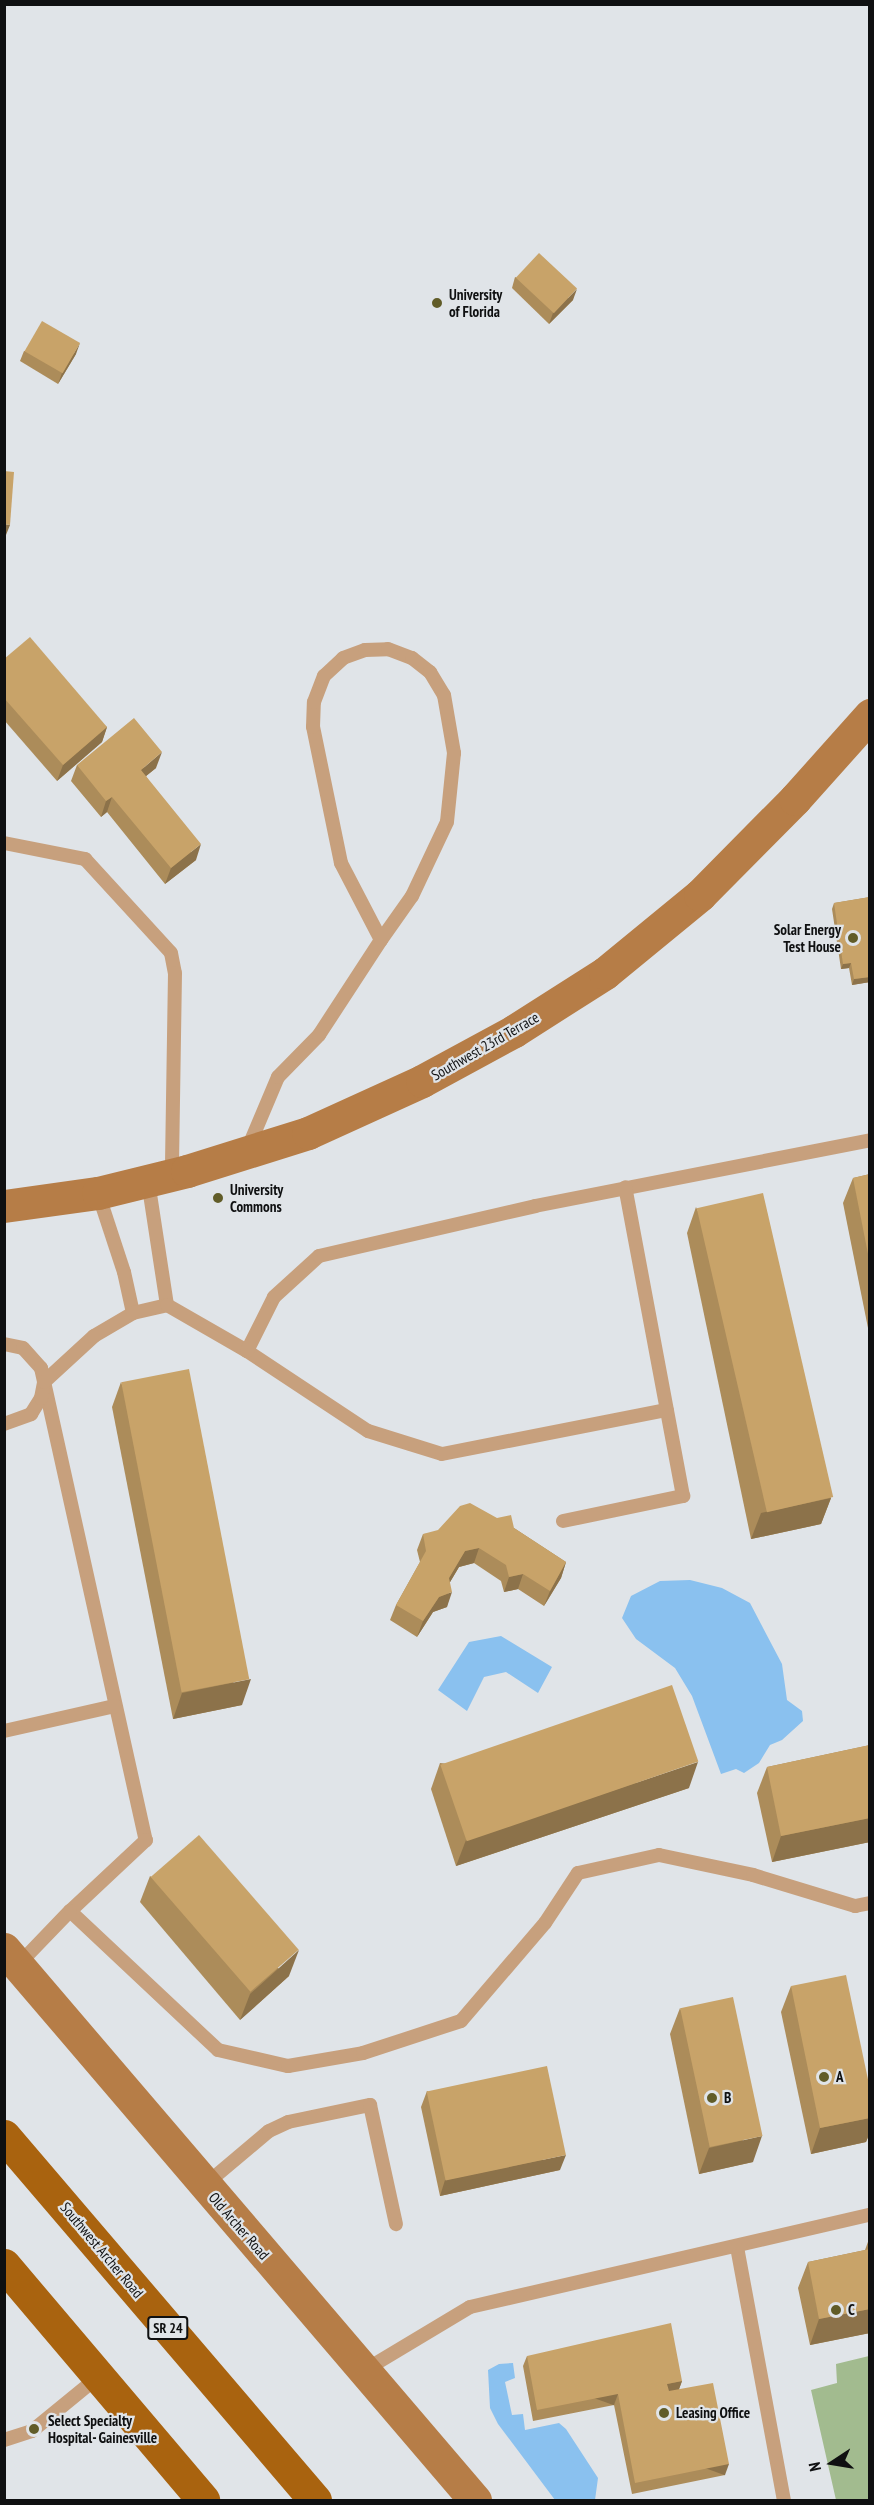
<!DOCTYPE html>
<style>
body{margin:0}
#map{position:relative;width:874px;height:2505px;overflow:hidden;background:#e0e4e8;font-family:"PT Sans Narrow",sans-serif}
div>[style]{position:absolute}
.green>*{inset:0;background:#a2bb8f}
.water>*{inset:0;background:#8ac1ef}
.lane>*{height:14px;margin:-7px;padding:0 7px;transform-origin:7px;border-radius:7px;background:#c7a07d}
.secondary>*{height:33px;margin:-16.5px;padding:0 16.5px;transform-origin:16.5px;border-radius:16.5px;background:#b67d47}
.primary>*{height:33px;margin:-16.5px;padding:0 16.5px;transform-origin:16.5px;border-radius:16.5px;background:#a9630f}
.wall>*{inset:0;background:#ac8c5a}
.shaded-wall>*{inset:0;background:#8c724a;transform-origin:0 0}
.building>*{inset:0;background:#c8a369;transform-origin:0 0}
.dots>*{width:16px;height:16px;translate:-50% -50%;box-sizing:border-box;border:3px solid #e0e4e8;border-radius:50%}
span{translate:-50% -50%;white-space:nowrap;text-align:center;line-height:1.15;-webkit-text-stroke:4.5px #e0e4e8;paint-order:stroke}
.shield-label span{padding:2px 4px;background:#e0e4e8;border:2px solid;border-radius:4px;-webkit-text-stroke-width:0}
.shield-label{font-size:14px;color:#0f1011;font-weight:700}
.poi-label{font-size:15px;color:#0f1011;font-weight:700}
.left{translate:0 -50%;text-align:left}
.right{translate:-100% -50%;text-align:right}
.street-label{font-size:15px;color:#0f1011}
.frame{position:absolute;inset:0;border:6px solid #0f1011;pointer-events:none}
.north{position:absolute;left:802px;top:2433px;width:60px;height:60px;-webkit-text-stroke:4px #e0e4e8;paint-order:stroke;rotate:258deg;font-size:16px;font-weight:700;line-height:24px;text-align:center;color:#0f1011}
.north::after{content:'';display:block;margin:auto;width:21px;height:27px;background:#0f1011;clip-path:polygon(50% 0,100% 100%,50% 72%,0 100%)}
</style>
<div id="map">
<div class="green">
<i style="clip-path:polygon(869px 2356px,869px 2500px,836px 2500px,811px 2390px,837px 2383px,836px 2364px)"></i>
</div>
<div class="water">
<i style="clip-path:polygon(690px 1580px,722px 1588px,750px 1603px,782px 1664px,787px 1700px,802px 1711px,803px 1721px,782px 1740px,770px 1745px,759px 1763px,744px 1773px,736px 1769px,721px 1774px,692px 1696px,675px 1668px,636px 1639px,622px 1618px,631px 1596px,660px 1581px)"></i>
<i style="clip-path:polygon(501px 1636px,552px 1667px,538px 1693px,506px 1672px,484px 1677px,467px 1711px,438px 1690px,469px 1642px)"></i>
<i style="clip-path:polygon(513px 2363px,515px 2378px,505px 2382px,512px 2415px,523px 2414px,525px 2430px,559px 2423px,566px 2429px,598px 2478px,595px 2500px,555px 2500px,498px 2424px,490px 2408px,488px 2370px,499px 2364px)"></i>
</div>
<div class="lane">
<i style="left:4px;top:843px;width:83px;rotate:11.2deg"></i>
<i style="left:85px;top:859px;width:127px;rotate:47.5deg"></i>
<i style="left:171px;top:953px;width:20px;rotate:79deg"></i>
<i style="left:175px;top:973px;width:202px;rotate:90.9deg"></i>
<i style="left:248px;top:1148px;width:77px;rotate:-67.1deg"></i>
<i style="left:278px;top:1077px;width:59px;rotate:-45.7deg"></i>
<i style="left:319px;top:1035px;width:113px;rotate:-56.9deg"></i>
<i style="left:381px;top:940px;width:87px;rotate:-117.5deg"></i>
<i style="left:341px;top:863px;width:139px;rotate:-101.6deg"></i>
<i style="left:313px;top:727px;width:25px;rotate:-88deg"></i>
<i style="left:314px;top:702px;width:28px;rotate:-69deg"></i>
<i style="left:324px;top:676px;width:26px;rotate:-43deg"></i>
<i style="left:343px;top:658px;width:23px;rotate:-20deg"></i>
<i style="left:365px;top:650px;width:23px;rotate:-2deg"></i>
<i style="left:388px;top:649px;width:26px;rotate:21deg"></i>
<i style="left:412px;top:658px;width:23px;rotate:38deg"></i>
<i style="left:430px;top:672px;width:27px;rotate:59deg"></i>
<i style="left:444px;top:695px;width:59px;rotate:80.2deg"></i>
<i style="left:454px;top:753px;width:69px;rotate:95.8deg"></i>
<i style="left:447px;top:822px;width:82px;rotate:115.3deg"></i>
<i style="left:412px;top:896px;width:54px;rotate:125.2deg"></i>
<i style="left:148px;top:1181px;width:125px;rotate:81.3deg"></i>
<i style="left:98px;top:1193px;width:83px;rotate:71.8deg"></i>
<i style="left:124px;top:1272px;width:42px;rotate:77.6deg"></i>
<i style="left:4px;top:1344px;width:19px;rotate:12deg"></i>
<i style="left:23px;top:1348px;width:27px;rotate:48deg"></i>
<i style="left:41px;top:1368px;width:484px;rotate:77.5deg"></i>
<i style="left:146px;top:1840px;width:104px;rotate:136.9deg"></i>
<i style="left:70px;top:1911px;width:203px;rotate:43.2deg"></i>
<i style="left:218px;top:2050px;width:72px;rotate:12.9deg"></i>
<i style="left:288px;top:2066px;width:76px;rotate:-9.8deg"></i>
<i style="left:363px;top:2053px;width:103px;rotate:-18.1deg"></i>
<i style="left:461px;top:2021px;width:129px;rotate:-49.4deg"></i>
<i style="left:545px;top:1923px;width:60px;rotate:-56.6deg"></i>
<i style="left:578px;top:1873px;width:83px;rotate:-12.5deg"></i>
<i style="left:659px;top:1855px;width:96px;rotate:12deg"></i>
<i style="left:753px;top:1875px;width:107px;rotate:16.9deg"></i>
<i style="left:855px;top:1906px;width:15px;rotate:-11deg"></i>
<i style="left:247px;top:1351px;width:145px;rotate:33.5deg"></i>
<i style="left:368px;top:1431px;width:77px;rotate:17.3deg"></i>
<i style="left:442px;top:1454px;width:229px;rotate:-11.1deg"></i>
<i style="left:4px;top:1424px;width:29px;rotate:-20deg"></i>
<i style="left:31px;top:1414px;width:19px;rotate:-58deg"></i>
<i style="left:41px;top:1398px;width:16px;rotate:-79deg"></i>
<i style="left:44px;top:1382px;width:68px;rotate:-42.6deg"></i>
<i style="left:94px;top:1336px;width:45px;rotate:-30.5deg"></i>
<i style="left:133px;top:1313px;width:35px;rotate:-13deg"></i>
<i style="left:167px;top:1305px;width:92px;rotate:29.9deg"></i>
<i style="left:247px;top:1351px;width:60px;rotate:-63.4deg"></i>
<i style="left:274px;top:1297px;width:61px;rotate:-42.3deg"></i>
<i style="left:319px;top:1256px;width:222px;rotate:-13deg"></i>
<i style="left:535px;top:1206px;width:341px;rotate:-11.1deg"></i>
<i style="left:563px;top:1521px;width:123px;rotate:-11.8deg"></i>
<i style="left:683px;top:1496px;width:314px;rotate:-100.6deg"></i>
<i style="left:4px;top:1731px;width:114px;rotate:-12.7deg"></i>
<i style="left:18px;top:1965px;width:75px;rotate:-46.1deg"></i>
<i style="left:206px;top:2184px;width:82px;rotate:-40.1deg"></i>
<i style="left:269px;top:2131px;width:21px;rotate:-25deg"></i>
<i style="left:288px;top:2122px;width:84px;rotate:-11.7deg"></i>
<i style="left:370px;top:2105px;width:122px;rotate:77.7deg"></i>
<i style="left:737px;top:2247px;width:257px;rotate:79.5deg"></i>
<i style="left:365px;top:2370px;width:122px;rotate:-31deg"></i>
<i style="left:470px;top:2307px;width:410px;rotate:-13deg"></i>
<i style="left:4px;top:2440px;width:29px;rotate:-18deg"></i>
<i style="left:32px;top:2431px;width:85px;rotate:-39.3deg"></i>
</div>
<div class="secondary">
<i style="left:4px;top:1206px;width:95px;rotate:-7.9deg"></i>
<i style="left:98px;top:1193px;width:92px;rotate:-13.9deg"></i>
<i style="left:187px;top:1171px;width:127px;rotate:-17.4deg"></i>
<i style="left:308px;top:1133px;width:125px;rotate:-24.5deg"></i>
<i style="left:422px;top:1081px;width:105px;rotate:-28.5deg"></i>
<i style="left:514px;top:1031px;width:108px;rotate:-32.5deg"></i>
<i style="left:605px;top:973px;width:123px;rotate:-39.4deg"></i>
<i style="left:700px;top:895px;width:135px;rotate:-45.3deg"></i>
<i style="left:795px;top:799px;width:113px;rotate:-48.2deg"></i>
<i style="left:4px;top:1949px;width:725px;rotate:49.48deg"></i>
</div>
<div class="primary">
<i style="left:4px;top:2136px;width:479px;rotate:49.5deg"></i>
<i style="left:4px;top:2265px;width:308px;rotate:49.7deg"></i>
</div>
<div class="wall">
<i style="clip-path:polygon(515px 277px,573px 300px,549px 324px,512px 288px)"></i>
<i style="clip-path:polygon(24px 351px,76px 354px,58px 384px,20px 361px)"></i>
<i style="clip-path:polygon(4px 659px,107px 727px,102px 742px,57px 781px,4px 720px)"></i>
<i style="clip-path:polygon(77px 765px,156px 768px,146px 776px,196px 860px,165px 884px,107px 812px,101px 817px,71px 781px)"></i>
<i style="clip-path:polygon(870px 897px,870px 982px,852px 985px,849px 968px,841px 969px,832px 909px,834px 903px)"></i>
<i style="clip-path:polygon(870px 1174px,870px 1338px,843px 1203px,853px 1178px)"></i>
<i style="clip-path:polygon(696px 1207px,831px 1498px,821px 1524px,751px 1539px,687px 1233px)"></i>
<i style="clip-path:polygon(121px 1382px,242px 1705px,173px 1719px,112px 1407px)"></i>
<i style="clip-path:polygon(514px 1528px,566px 1562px,561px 1578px,544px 1606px,518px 1589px,504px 1592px,501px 1581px,474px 1563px,459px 1567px,450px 1582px,447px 1607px,433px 1612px,417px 1637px,390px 1620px,396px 1605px,420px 1562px,417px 1550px,423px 1534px)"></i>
<i style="clip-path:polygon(870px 1745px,870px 1842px,772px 1862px,757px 1793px,767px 1767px)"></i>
<i style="clip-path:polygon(440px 1763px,689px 1788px,456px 1866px,431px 1789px)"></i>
<i style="clip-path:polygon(150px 1876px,289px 1976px,240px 2020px,140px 1902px)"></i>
<i style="clip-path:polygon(791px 1986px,870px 2089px,870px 2132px,866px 2142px,811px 2154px,781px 2012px)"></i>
<i style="clip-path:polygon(680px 2008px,753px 2162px,699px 2174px,670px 2034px)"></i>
<i style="clip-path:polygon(427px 2091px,560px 2170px,440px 2196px,421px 2107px)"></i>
<i style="clip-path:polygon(869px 2239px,870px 2239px,870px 2333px,810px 2345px,798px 2288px,808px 2262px,865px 2250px)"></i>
<i style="clip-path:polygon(527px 2356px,682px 2381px,679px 2389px,725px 2475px,632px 2494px,614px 2405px,533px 2421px,523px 2366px)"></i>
</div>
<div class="shaded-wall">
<i style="clip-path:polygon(577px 289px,573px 300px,549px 324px,553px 313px)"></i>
<i style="clip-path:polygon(80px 343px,76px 354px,58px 384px,62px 373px)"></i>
<i style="clip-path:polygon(4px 524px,10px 525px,6px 535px,4px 535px)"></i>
<i style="clip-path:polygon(107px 727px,102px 742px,57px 781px,63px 765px)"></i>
<i style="clip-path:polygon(162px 752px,156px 768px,135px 785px,141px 770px)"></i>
<i style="clip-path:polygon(112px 797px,107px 812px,101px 817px,106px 801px)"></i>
<i style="clip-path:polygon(201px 844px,196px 860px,165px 884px,171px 868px)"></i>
<i style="clip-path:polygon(851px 963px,849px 968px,841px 969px,843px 964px)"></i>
<i style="clip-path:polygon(870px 977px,870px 982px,852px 985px,854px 979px)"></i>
<i style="clip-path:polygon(831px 1498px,821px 1524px,751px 1539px,761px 1513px)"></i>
<i style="clip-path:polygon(479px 1548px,474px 1563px,459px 1567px,443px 1594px,449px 1578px,465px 1551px)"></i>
<i style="clip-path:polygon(566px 1562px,561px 1578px,544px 1606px,550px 1591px)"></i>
<i style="clip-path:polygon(523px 1574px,518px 1589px,504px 1592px,509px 1577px)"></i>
<i style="clip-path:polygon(452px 1592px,447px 1607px,433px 1612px,417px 1637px,423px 1621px,439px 1597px)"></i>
<i style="clip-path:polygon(251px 1679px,242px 1705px,173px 1719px,182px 1693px)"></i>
<i style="clip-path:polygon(698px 1762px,689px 1788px,456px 1866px,466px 1840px)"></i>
<i style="clip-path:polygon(870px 1818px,870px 1842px,772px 1862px,781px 1836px)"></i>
<i style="clip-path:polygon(299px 1950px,289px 1976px,240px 2020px,250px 1994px)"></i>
<i style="clip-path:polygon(870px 2118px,870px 2132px,866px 2142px,811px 2154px,820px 2128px)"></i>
<i style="clip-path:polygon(762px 2136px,753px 2162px,699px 2174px,709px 2148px)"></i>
<i style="clip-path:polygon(566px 2155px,560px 2170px,440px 2196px,445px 2180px)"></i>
<i style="clip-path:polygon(870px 2309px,870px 2333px,810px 2345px,819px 2319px)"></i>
<i style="clip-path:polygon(682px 2381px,678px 2392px,663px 2395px,667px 2384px)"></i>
<i style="left:618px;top:2394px;width:12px;height:83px;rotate:110deg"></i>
<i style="left:729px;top:2464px;width:12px;height:96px;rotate:110deg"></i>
</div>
<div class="building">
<i style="left:539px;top:253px;width:52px;height:34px;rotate:43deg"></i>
<i style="left:42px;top:321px;width:44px;height:35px;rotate:30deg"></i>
<i style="clip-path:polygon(4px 471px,14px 472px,10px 525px,4px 524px)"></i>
<i style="clip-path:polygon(4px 543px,6px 543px,4px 591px)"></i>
<i style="clip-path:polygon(30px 637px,107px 727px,63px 765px,4px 698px,4px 659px)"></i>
<i style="clip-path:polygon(134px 718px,162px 752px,141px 770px,201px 844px,171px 868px,112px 797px,106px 801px,77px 765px)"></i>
<i style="clip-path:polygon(870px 897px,870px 977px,854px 979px,851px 963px,843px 964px,834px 903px)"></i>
<i style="clip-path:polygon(870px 1174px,870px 1264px,853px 1178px)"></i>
<i style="left:763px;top:1193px;width:312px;height:68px;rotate:77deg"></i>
<i style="left:189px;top:1369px;width:316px;height:69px;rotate:79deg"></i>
<i style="clip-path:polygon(470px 1503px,497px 1518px,511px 1515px,514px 1528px,566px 1562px,550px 1591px,523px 1574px,509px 1577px,506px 1565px,479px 1548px,465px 1551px,449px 1578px,452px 1592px,439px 1597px,423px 1621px,396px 1605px,426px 1551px,423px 1534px,438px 1530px,460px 1506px)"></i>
<i style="left:672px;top:1685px;width:81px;height:245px;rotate:71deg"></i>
<i style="clip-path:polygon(870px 1745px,870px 1818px,781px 1836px,767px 1767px)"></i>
<i style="left:199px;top:1835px;width:152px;height:64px;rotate:49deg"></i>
<i style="clip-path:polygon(846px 1975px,870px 2089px,870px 2118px,820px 2128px,791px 1986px)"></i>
<i style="left:733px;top:1997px;width:142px;height:54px;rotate:78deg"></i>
<i style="left:547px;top:2066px;width:91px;height:123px;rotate:78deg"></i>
<i style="clip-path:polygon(870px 2249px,870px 2309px,819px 2319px,808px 2262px)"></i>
<i style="clip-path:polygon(671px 2323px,682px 2381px,667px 2384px,669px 2391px,713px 2383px,729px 2464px,635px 2483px,618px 2394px,537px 2410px,527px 2356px)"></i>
</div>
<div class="dots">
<i style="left:437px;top:303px;background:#615c28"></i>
<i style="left:853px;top:938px;background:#615c28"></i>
<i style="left:218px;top:1198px;background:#615c28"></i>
<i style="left:824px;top:2077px;background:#615c28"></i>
<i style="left:712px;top:2098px;background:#615c28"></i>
<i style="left:836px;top:2310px;background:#615c28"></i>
<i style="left:664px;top:2413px;background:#615c28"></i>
<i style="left:34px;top:2429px;background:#615c28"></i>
</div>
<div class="shield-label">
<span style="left:168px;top:2328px">SR 24</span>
</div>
<div class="poi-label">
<span class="left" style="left:449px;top:303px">University<br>of Florida</span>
<span class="right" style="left:841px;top:938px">Solar Energy<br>Test House</span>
<span class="left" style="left:230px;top:1198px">University<br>Commons</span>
<span class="left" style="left:836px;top:2077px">A</span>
<span class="left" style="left:724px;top:2098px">B</span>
<span class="left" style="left:848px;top:2310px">C</span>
<span class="left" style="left:676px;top:2413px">Leasing Office</span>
<span class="left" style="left:48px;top:2429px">Select Specialty<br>Hospital- Gainesville</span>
</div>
<div class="street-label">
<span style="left:485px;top:1046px;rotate:-30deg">Southwest 23rd Terrace</span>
<span style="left:239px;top:2226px;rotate:49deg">Old Archer Road</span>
<span style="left:102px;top:2250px;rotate:50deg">Southwest Archer Road</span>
</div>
<div class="frame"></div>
<div class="north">N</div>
</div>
